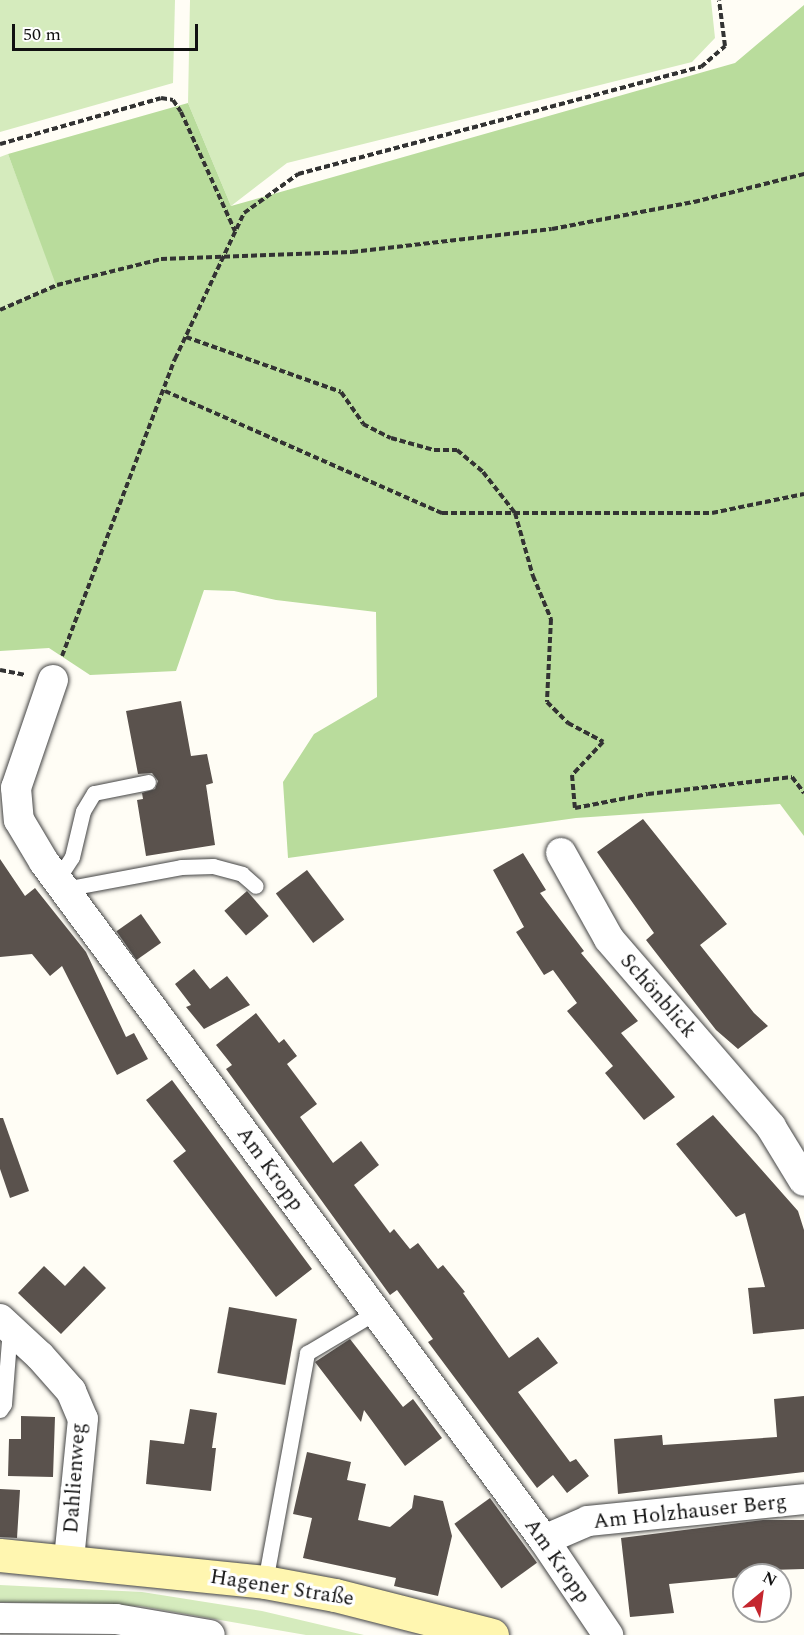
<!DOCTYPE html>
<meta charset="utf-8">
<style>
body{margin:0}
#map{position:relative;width:804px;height:1635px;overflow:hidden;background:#fffdf5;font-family:Spectral,serif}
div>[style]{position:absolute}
.green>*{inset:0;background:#d5ebbd}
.forest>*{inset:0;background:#b9dc9c}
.building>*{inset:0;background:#5a524d;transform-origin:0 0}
.path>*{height:4px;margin-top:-2px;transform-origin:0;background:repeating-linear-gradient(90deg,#333 0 6px,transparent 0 9px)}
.roads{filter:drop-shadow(0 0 2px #444) drop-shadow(0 0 2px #444)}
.lane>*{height:15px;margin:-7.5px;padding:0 7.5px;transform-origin:7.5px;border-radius:7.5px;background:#fff}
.street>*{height:30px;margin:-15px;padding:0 15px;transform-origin:15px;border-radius:15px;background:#fff}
.secondary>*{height:33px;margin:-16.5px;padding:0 16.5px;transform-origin:16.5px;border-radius:16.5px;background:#fff6b0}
span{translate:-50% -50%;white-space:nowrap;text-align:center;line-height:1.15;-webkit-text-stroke:6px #fff;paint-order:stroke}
.street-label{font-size:21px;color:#111}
.north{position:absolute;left:732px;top:1563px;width:60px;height:60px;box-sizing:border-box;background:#fff;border:2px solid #a0a0a0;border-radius:50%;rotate:29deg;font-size:16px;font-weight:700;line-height:24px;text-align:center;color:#111}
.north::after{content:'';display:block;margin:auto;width:21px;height:27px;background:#c4262e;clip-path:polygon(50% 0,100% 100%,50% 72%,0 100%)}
.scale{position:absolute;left:12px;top:24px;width:186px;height:27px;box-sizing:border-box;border:3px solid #111;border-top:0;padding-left:8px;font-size:18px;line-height:21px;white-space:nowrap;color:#111;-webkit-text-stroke:4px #fff;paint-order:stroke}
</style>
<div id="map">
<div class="green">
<i style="clip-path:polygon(0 0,175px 0,173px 83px,0 132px)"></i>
<i style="clip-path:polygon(190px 0,711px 0,715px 38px,692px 62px,287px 163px,231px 206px,188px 103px)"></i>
<i style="clip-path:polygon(8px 154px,57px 285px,0 310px,0 157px)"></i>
<i style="clip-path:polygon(0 1585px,142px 1592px,262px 1611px,364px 1635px,306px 1635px,140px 1606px,0 1602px)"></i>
</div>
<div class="forest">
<i style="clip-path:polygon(804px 5px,804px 836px,780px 804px,576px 818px,288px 858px,283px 782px,314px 734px,377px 697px,376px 612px,276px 600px,234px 591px,204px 590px,176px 671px,90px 675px,49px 648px,0 651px,0 310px,56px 285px,8px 154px,188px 103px,231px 206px,735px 63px)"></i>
</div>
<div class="building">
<i style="clip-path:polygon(181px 701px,191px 756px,207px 754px,213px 783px,206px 785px,215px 845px,146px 856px,137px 800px,143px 799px,142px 793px,155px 789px,158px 781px,152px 773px,138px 774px,126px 711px)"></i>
<i style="clip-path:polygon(643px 819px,727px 924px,700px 945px,754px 1013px,768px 1026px,738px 1049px,716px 1030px,646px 940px,654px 933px,597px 852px)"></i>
<i style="clip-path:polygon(523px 853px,546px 890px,540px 893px,584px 951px,581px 953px,638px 1021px,621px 1033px,675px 1097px,644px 1120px,605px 1073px,613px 1066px,567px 1011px,577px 1003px,553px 970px,544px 975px,516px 932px,524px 927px,493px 870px)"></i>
<i style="clip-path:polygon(0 859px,25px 896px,35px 888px,86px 952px,126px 1037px,134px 1033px,148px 1059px,117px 1075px,62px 966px,50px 976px,32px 954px,0 957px)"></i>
<i style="left:307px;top:870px;width:62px;height:39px;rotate:53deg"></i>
<i style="left:247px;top:891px;width:33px;height:30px;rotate:49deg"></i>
<i style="left:141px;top:914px;width:35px;height:30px;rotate:55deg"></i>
<i style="clip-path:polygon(194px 969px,210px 989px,227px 976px,250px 1005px,204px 1029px,186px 1007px,191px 1005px,175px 984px)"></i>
<i style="clip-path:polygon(256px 1013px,279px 1043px,284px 1039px,297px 1056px,287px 1064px,317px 1104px,300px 1117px,333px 1163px,361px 1141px,379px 1165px,354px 1185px,390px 1233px,394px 1229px,410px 1249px,418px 1243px,438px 1269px,443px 1265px,465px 1292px,463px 1293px,509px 1358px,538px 1337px,558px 1363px,518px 1392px,570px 1462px,576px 1459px,589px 1476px,567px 1493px,553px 1475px,537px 1488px,428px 1342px,433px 1339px,397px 1290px,390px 1295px,226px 1069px,232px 1065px,216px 1045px)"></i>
<i style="clip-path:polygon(172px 1080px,312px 1269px,276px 1297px,173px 1161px,186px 1151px,146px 1100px)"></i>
<i style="clip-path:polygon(713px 1115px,798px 1211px,804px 1230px,804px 1329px,753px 1334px,748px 1288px,765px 1287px,745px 1213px,736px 1217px,676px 1144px)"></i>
<i style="clip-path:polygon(0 1118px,3px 1118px,29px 1191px,10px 1198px,0 1169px)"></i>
<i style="clip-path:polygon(44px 1266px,65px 1286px,84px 1266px,106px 1288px,61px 1334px,18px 1293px)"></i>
<i style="left:229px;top:1307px;width:69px;height:67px;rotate:10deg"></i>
<i style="clip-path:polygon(350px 1339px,403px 1407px,413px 1399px,442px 1438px,405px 1466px,364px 1410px,361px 1422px,315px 1362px)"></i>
<i style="clip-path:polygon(804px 1396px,804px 1472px,618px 1494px,614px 1439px,662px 1435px,663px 1445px,777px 1437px,774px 1399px)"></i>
<i style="clip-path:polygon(190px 1409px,217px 1413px,212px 1448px,216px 1448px,211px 1491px,146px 1484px,150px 1440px,184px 1444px)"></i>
<i style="clip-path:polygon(21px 1416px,55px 1417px,53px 1477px,8px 1476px,9px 1439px,21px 1439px)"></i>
<i style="clip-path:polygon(307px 1452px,351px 1462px,347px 1480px,366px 1484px,358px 1520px,390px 1527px,412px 1508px,414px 1495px,443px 1501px,452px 1536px,438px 1596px,394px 1586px,396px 1578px,303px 1558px,312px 1518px,293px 1514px)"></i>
<i style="clip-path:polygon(0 1489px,20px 1490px,17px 1538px,0 1537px)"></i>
<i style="left:490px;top:1498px;width:80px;height:44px;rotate:54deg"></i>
<i style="clip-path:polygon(763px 1520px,804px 1520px,804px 1569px,742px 1571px,743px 1577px,669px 1584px,674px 1613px,630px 1617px,621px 1538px)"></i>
</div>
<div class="path">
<i style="left:0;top:144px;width:167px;rotate:-15.9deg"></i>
<i style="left:161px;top:98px;width:12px;rotate:9deg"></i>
<i style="left:173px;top:100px;width:14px;rotate:56deg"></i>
<i style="left:181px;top:112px;width:131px;rotate:65.6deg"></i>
<i style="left:0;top:310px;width:62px;rotate:-23.7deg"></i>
<i style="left:57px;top:285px;width:107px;rotate:-14deg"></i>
<i style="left:161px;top:259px;width:191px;rotate:-2.1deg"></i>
<i style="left:352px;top:252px;width:201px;rotate:-6.6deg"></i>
<i style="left:552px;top:229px;width:145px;rotate:-10.8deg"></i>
<i style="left:694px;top:202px;width:114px;rotate:-14.3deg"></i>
<i style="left:186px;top:337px;width:164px;rotate:19.5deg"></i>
<i style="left:341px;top:392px;width:39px;rotate:55deg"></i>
<i style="left:363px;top:424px;width:31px;rotate:27deg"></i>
<i style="left:391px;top:438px;width:45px;rotate:15.6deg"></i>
<i style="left:434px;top:450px;width:23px"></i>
<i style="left:457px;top:450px;width:34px;rotate:40deg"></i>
<i style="left:483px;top:472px;width:52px;rotate:52deg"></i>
<i style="left:515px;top:513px;width:66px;rotate:74.1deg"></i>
<i style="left:533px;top:576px;width:47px;rotate:67.3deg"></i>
<i style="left:551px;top:619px;width:83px;rotate:92.8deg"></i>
<i style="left:547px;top:702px;width:30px;rotate:45deg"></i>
<i style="left:568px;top:723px;width:40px;rotate:28deg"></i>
<i style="left:603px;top:742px;width:45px;rotate:133.2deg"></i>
<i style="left:572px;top:775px;width:33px;rotate:85deg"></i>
<i style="left:575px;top:808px;width:74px;rotate:-10.9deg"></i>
<i style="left:648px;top:794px;width:145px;rotate:-6.7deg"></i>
<i style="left:792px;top:777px;width:20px;rotate:53deg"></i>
<i style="left:165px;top:391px;width:303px;rotate:23.8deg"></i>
<i style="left:442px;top:513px;width:270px"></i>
<i style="left:712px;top:513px;width:94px;rotate:-11.7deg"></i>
<i style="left:62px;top:656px;width:318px;rotate:-69.2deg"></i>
<i style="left:175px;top:359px;width:161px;rotate:-64.7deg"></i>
<i style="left:244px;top:213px;width:67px;rotate:-35.8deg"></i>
<i style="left:298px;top:174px;width:417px;rotate:-14.9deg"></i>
<i style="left:701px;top:67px;width:32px;rotate:-41deg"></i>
<i style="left:725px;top:46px;width:46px;rotate:-97.4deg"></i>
<i style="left:0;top:670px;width:26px;rotate:11deg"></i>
</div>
<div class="roads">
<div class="lane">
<i style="left:57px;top:880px;width:27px;rotate:-57deg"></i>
<i style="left:72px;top:857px;width:47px;rotate:-76.6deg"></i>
<i style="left:83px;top:811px;width:21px;rotate:-59deg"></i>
<i style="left:94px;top:793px;width:55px;rotate:-11.5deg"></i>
<i style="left:64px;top:889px;width:119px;rotate:-10.6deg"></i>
<i style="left:181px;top:867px;width:32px;rotate:-2deg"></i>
<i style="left:213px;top:866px;width:30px;rotate:15deg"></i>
<i style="left:242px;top:874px;width:18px;rotate:41deg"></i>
<i style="left:0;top:1410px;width:7px;rotate:-56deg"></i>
<i style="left:4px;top:1404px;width:76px;rotate:-85.5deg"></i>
<i style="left:265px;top:1582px;width:233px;rotate:-79.6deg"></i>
<i style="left:307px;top:1353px;width:80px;rotate:-30.7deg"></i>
</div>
<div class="street">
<i style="left:53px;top:680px;width:114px;rotate:108.9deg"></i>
<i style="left:16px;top:788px;width:32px;rotate:85deg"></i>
<i style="left:19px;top:820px;width:49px;rotate:59.2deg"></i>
<i style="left:44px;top:862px;width:842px;rotate:53.59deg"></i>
<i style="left:544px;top:1540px;width:115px;rotate:56deg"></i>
<i style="left:561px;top:853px;width:98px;rotate:60.8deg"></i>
<i style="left:609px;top:939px;width:248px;rotate:49.2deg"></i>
<i style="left:771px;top:1127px;width:63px;rotate:58.6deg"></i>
<i style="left:0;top:1319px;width:54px;rotate:42.8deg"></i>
<i style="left:40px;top:1356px;width:47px;rotate:48.5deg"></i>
<i style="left:71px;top:1391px;width:30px;rotate:67deg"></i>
<i style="left:83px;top:1419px;width:142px;rotate:95.7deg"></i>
<i style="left:544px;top:1540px;width:48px;rotate:-23.4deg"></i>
<i style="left:588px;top:1521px;width:217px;rotate:-5.8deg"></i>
<i style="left:0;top:1618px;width:116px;rotate:0.5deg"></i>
<i style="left:116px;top:1619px;width:95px;rotate:9.7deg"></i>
</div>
<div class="secondary">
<i style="left:0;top:1555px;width:266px;rotate:5.8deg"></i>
<i style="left:265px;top:1582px;width:71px;rotate:10.5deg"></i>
<i style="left:335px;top:1595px;width:162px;rotate:14.3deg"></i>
</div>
</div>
<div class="street-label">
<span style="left:658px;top:996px;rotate:49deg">Schönblick</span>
<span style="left:270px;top:1169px;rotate:54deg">Am Kropp</span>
<span style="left:75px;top:1478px;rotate:-86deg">Dahlienweg</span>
<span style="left:690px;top:1512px;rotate:-6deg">Am Holzhauser Berg</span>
<span style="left:557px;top:1561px;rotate:55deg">Am Kropp</span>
<span style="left:282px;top:1588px;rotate:9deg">Hagener Straße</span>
</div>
<div class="north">N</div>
<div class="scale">50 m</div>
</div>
